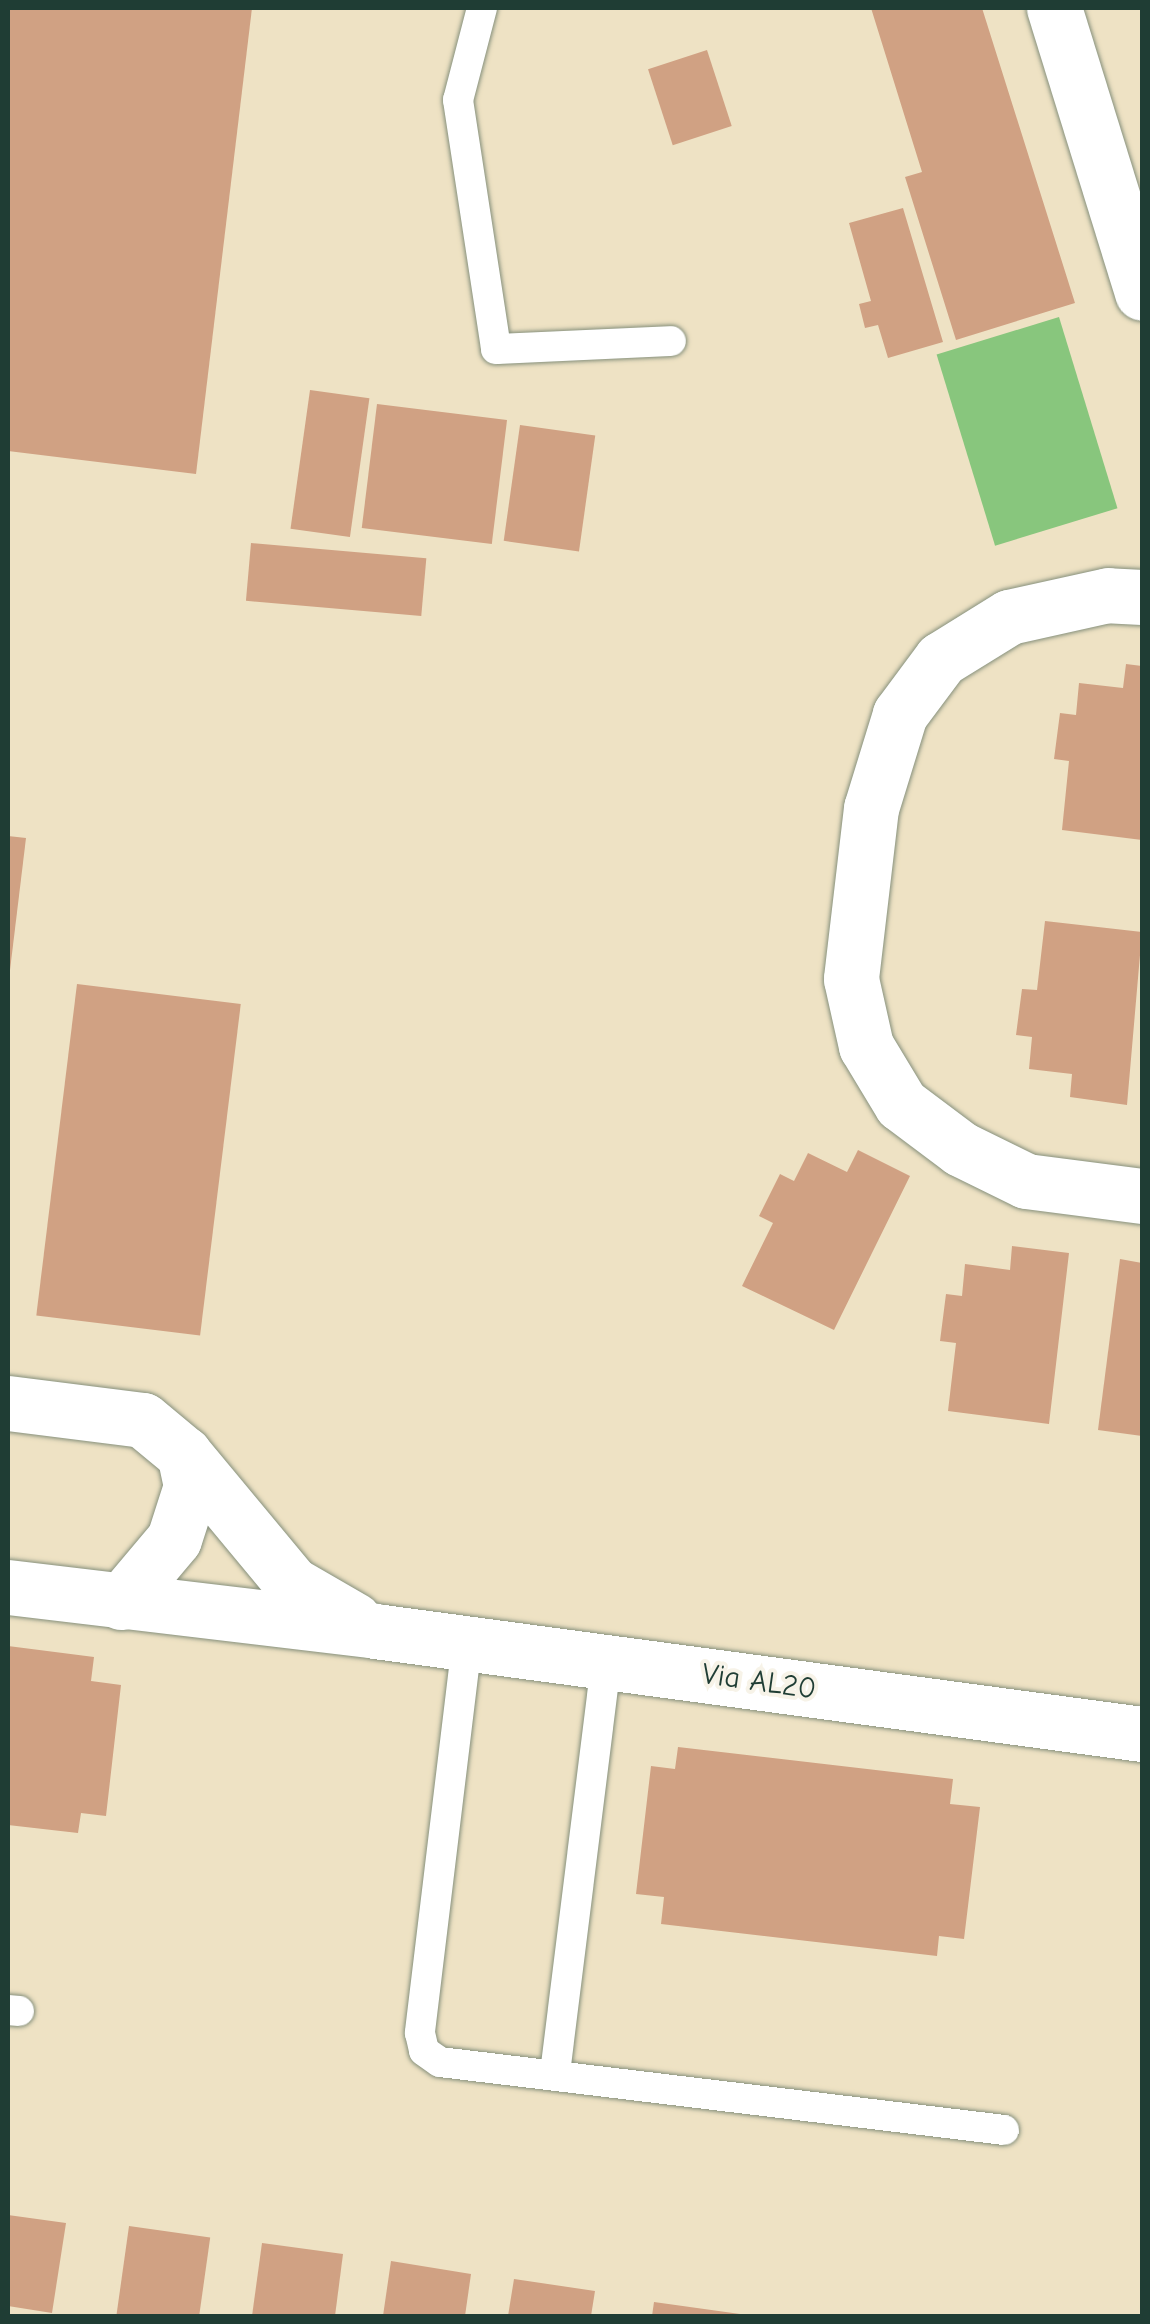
<!DOCTYPE html>
<style>
body{margin:0}
#map{position:relative;width:1150px;height:2324px;overflow:hidden;background:#eee2c4;font-family:"Comic Neue",sans-serif}
div>[style]{position:absolute}
.green>*{inset:0;background:#88c67d;transform-origin:0 0}
.building>*{inset:0;background:#d0a183;transform-origin:0 0}
.roads{filter:drop-shadow(0 0 2px #86907c) drop-shadow(0 0 2px #86907c)}
.lane>*{height:30px;margin:-15px;padding:0 15px;transform-origin:15px;border-radius:15px;background:#fff}
.street>*{height:55px;margin:-27.5px;padding:0 27.5px;transform-origin:27.5px;border-radius:27.5px;background:#fff}
.secondary>*{height:55px;margin:-27.5px;padding:0 27.5px;transform-origin:27.5px;border-radius:27.5px;background:#fff}
span{translate:-50% -50%;white-space:nowrap;text-align:center;line-height:1.15;-webkit-text-stroke:8px #f7f3e8;paint-order:stroke}
.street-label{font-size:30px;color:#1f3d34}
.frame{position:absolute;inset:0;border:10px solid #1f3d34;pointer-events:none}
</style>
<div id="map">
<div class="green">
<i style="left:1059px;top:317px;width:200px;height:128px;rotate:73deg"></i>
</div>
<div class="building">
<i style="clip-path:polygon(8px 8px,252px 8px,196px 474px,8px 451px)"></i>
<i style="clip-path:polygon(871px 8px,982px 8px,1075px 303px,956px 340px,905px 177px,922px 172px)"></i>
<i style="left:707px;top:50px;width:80px;height:62px;rotate:72deg"></i>
<i style="clip-path:polygon(903px 208px,943px 342px,888px 358px,878px 325px,865px 328px,859px 304px,871px 301px,849px 223px)"></i>
<i style="left:310px;top:390px;width:60px;height:140px;rotate:8deg"></i>
<i style="left:377px;top:404px;width:131px;height:125px;rotate:7deg"></i>
<i style="left:520px;top:425px;width:76px;height:117px;rotate:8deg"></i>
<i style="left:251px;top:543px;width:176px;height:58px;rotate:5deg"></i>
<i style="clip-path:polygon(1126px 664px,1142px 666px,1142px 840px,1062px 830px,1069px 761px,1054px 759px,1060px 713px,1076px 715px,1079px 683px,1123px 688px)"></i>
<i style="clip-path:polygon(8px 836px,26px 838px,10px 970px,8px 970px)"></i>
<i style="clip-path:polygon(1045px 921px,1142px 932px,1127px 1105px,1070px 1097px,1072px 1074px,1029px 1069px,1032px 1037px,1016px 1035px,1022px 989px,1037px 990px)"></i>
<i style="left:77px;top:984px;width:165px;height:334px;rotate:7deg"></i>
<i style="clip-path:polygon(858px 1150px,910px 1176px,834px 1330px,742px 1286px,773px 1223px,759px 1216px,780px 1174px,794px 1181px,808px 1153px,847px 1172px)"></i>
<i style="clip-path:polygon(1012px 1246px,1069px 1253px,1049px 1424px,948px 1411px,956px 1343px,940px 1341px,946px 1294px,962px 1296px,965px 1264px,1010px 1270px)"></i>
<i style="clip-path:polygon(1120px 1259px,1142px 1263px,1142px 1436px,1098px 1430px)"></i>
<i style="clip-path:polygon(8px 1646px,94px 1657px,91px 1681px,121px 1685px,106px 1816px,81px 1813px,78px 1833px,8px 1825px)"></i>
<i style="clip-path:polygon(678px 1747px,953px 1779px,950px 1804px,980px 1807px,964px 1939px,939px 1936px,937px 1956px,661px 1924px,664px 1897px,636px 1894px,651px 1766px,675px 1769px)"></i>
<i style="clip-path:polygon(8px 2215px,66px 2223px,52px 2313px,8px 2306px)"></i>
<i style="left:129px;top:2226px;width:82px;height:91px;rotate:8deg"></i>
<i style="clip-path:polygon(262px 2243px,343px 2254px,335px 2316px,252px 2316px)"></i>
<i style="clip-path:polygon(391px 2261px,471px 2274px,465px 2316px,383px 2316px)"></i>
<i style="clip-path:polygon(514px 2279px,595px 2291px,591px 2316px,508px 2316px)"></i>
<i style="clip-path:polygon(654px 2302px,740px 2314px,740px 2316px,652px 2316px)"></i>
</div>
<div class="roads">
<div class="lane">
<i style="left:482px;top:8px;width:95px;rotate:104.6deg"></i>
<i style="left:458px;top:100px;width:252px;rotate:81.3deg"></i>
<i style="left:496px;top:349px;width:175px;rotate:-2.6deg"></i>
<i style="left:467px;top:1643px;width:393px;rotate:96.9deg"></i>
<i style="left:420px;top:2033px;width:18px;rotate:77deg"></i>
<i style="left:424px;top:2051px;width:19px;rotate:35deg"></i>
<i style="left:440px;top:2062px;width:568px;rotate:6.87deg"></i>
<i style="left:8px;top:2010px;width:11px;rotate:5deg"></i>
<i style="left:555px;top:2073px;width:414px;rotate:-82.9deg"></i>
</div>
<div class="street">
<i style="left:1054px;top:8px;width:298px;rotate:72.8deg"></i>
<i style="left:1142px;top:597px;width:34px;rotate:-177deg"></i>
<i style="left:1108px;top:595px;width:101px;rotate:167.5deg"></i>
<i style="left:1009px;top:617px;width:80px;rotate:148.3deg"></i>
<i style="left:941px;top:659px;width:69px;rotate:126.7deg"></i>
<i style="left:900px;top:714px;width:98px;rotate:107.1deg"></i>
<i style="left:871px;top:808px;width:172px;rotate:96.7deg"></i>
<i style="left:851px;top:979px;width:69px;rotate:77.4deg"></i>
<i style="left:866px;top:1046px;width:68px;rotate:58.9deg"></i>
<i style="left:901px;top:1104px;width:75px;rotate:36.9deg"></i>
<i style="left:961px;top:1149px;width:72px;rotate:26.2deg"></i>
<i style="left:1026px;top:1181px;width:117px;rotate:7.4deg"></i>
</div>
<div class="secondary">
<i style="left:8px;top:1403px;width:136px;rotate:7.2deg"></i>
<i style="left:143px;top:1420px;width:53px;rotate:39.7deg"></i>
<i style="left:184px;top:1454px;width:169px;rotate:50.3deg"></i>
<i style="left:292px;top:1584px;width:72px;rotate:30.1deg"></i>
<i style="left:8px;top:1587px;width:370px;rotate:6.8deg"></i>
<i style="left:375px;top:1631px;width:774px;rotate:7.65deg"></i>
<i style="left:121px;top:1602px;width:82px;rotate:-49.9deg"></i>
<i style="left:174px;top:1539px;width:56px;rotate:-72.2deg"></i>
<i style="left:191px;top:1486px;width:33px;rotate:-102deg"></i>
</div>
</div>
<div class="street-label">
<span style="left:759px;top:1682px;rotate:8deg">Via AL20</span>
</div>
<div class="frame"></div>
</div>
